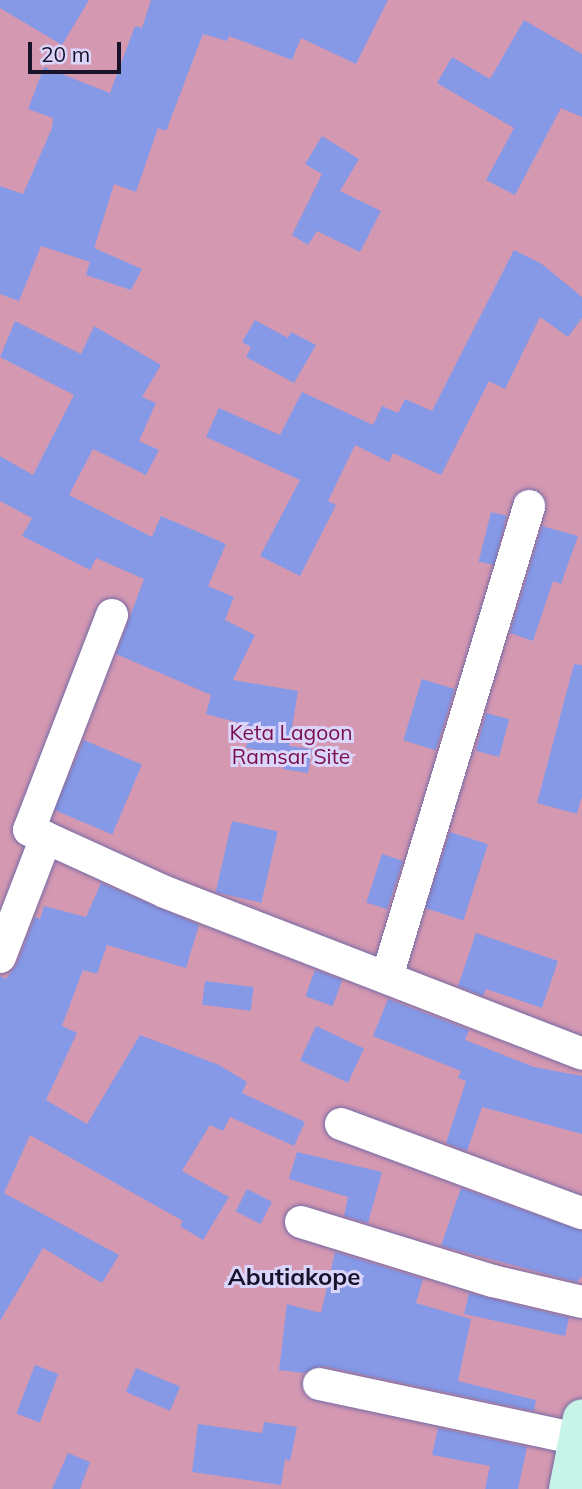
<!DOCTYPE html>
<style>
body{margin:0}
#map{position:relative;width:582px;height:1489px;overflow:hidden;background:#dbd5fc;font-family:Mulish,sans-serif}
div>[style]{position:absolute}
.green>*{inset:0;background:#d598b1;transform-origin:0 0}
.building>*{inset:0;background:#8699e7;transform-origin:0 0}
.roads{filter:drop-shadow(0 0 2px #766aa4) drop-shadow(0 0 2px #766aa4)}
.street>*{height:32px;margin:-16px;padding:0 16px;transform-origin:16px;border-radius:16px;background:#fff}
.secondary>*{height:38px;margin:-19px;padding:0 19px;transform-origin:19px;border-radius:19px;background:#c8f3e8}
span{translate:-50% -50%;white-space:nowrap;text-align:center;line-height:1.15;-webkit-text-stroke:6px #dbd5fc;paint-order:stroke}
.park-label{font-size:21px;color:#770e4a}
.quarter-label{font-size:24px;color:#18132a;font-weight:700}
.scale{position:absolute;left:28px;top:42px;width:93px;height:32px;box-sizing:border-box;border:4px solid #18132a;border-top:0;padding-left:9px;font-size:21px;line-height:24px;white-space:nowrap;color:#18132a;-webkit-text-stroke:5px #dbd5fc;paint-order:stroke}
</style>
<div id="map">
<div class="green">
<i style="left:0;top:0;width:582px;height:1489px"></i>
</div>
<div class="building">
<i style="clip-path:polygon(0 0,89px 0,62px 45px,0 8px)"></i>
<i style="clip-path:polygon(151px 0,388px 0,356px 64px,301px 38px,292px 60px,229px 36px,227px 41px,203px 34px,166px 131px,158px 128px,136px 192px,114px 184px,90px 262px,41px 246px,19px 301px,0 294px,0 186px,23px 194px,52px 128px,53px 118px,28px 109px,44px 67px,110px 93px,135px 26px,142px 28px)"></i>
<i style="clip-path:polygon(524px 20px,582px 54px,582px 117px,561px 108px,515px 195px,486px 180px,514px 128px,437px 83px,452px 57px,490px 79px)"></i>
<i style="clip-path:polygon(322px 136px,359px 159px,340px 191px,381px 211px,360px 252px,317px 231px,308px 245px,292px 235px,322px 174px,305px 164px)"></i>
<i style="clip-path:polygon(94px 248px,142px 269px,131px 290px,86px 275px)"></i>
<i style="clip-path:polygon(514px 250px,542px 264px,582px 297px,582px 318px,568px 337px,540px 317px,505px 389px,489px 381px,441px 475px,393px 453px,389px 462px,355px 445px,328px 501px,336px 505px,300px 576px,260px 556px,300px 480px,206px 437px,219px 408px,280px 435px,302px 392px,373px 425px,382px 406px,398px 413px,405px 399px,432px 411px)"></i>
<i style="clip-path:polygon(255px 320px,288px 338px,291px 332px,316px 345px,294px 383px,246px 357px,251px 347px,242px 342px)"></i>
<i style="clip-path:polygon(15px 321px,81px 354px,94px 326px,161px 365px,142px 397px,156px 403px,139px 441px,159px 450px,146px 475px,93px 449px,69px 495px,152px 537px,161px 516px,226px 544px,208px 586px,234px 597px,225px 620px,255px 635px,233px 680px,298px 691px,289px 746px,312px 749px,308px 773px,283px 769px,286px 754px,246px 748px,250px 726px,206px 714px,211px 695px,116px 654px,144px 579px,96px 558px,90px 570px,22px 536px,32px 518px,0 501px,0 456px,33px 475px,74px 395px,0 357px)"></i>
<i style="left:491px;top:512px;width:16px;height:51px;rotate:14deg"></i>
<i style="clip-path:polygon(542px 526px,578px 536px,561px 584px,553px 581px,533px 641px,510px 633px)"></i>
<i style="clip-path:polygon(574px 664px,582px 665px,582px 796px,577px 814px,537px 803px)"></i>
<i style="left:422px;top:679px;width:34px;height:64px;rotate:17deg"></i>
<i style="left:486px;top:713px;width:24px;height:39px;rotate:15deg"></i>
<i style="left:84px;top:740px;width:63px;height:76px;rotate:23deg"></i>
<i style="left:232px;top:821px;width:47px;height:73px;rotate:13deg"></i>
<i style="left:450px;top:832px;width:40px;height:80px;rotate:18deg"></i>
<i style="left:382px;top:854px;width:22px;height:51px;rotate:18deg"></i>
<i style="clip-path:polygon(101px 883px,199px 925px,186px 968px,107px 945px,97px 974px,83px 970px,62px 1026px,77px 1033px,46px 1100px,87px 1124px,140px 1035px,219px 1065px,247px 1082px,242px 1093px,305px 1122px,294px 1146px,230px 1117px,223px 1131px,210px 1125px,182px 1171px,229px 1197px,203px 1240px,180px 1226px,183px 1221px,30px 1135px,4px 1193px,119px 1255px,102px 1283px,43px 1248px,0 1321px,0 976px,6px 979px,17px 964px,35px 917px,40px 919px,44px 906px,86px 917px)"></i>
<i style="clip-path:polygon(476px 933px,558px 961px,542px 1008px,486px 989px,483px 996px,458px 986px)"></i>
<i style="left:315px;top:970px;width:29px;height:28px;rotate:20deg"></i>
<i style="left:205px;top:981px;width:49px;height:24px;rotate:7deg"></i>
<i style="clip-path:polygon(388px 999px,469px 1030px,465px 1040px,534px 1067px,582px 1076px,582px 1134px,482px 1107px,467px 1151px,446px 1143px,466px 1081px,458px 1078px,461px 1071px,373px 1036px)"></i>
<i style="left:316px;top:1026px;width:53px;height:38px;rotate:25deg"></i>
<i style="clip-path:polygon(297px 1152px,382px 1172px,368px 1223px,344px 1216px,348px 1197px,289px 1179px)"></i>
<i style="clip-path:polygon(461px 1188px,582px 1231px,582px 1276px,577px 1282px,441px 1246px)"></i>
<i style="left:247px;top:1189px;width:28px;height:25px;rotate:27deg"></i>
<i style="clip-path:polygon(335px 1252px,423px 1279px,416px 1303px,471px 1319px,458px 1381px,536px 1400px,534px 1411px,323px 1366px,304px 1373px,279px 1370px,287px 1304px,321px 1313px)"></i>
<i style="clip-path:polygon(469px 1293px,569px 1318px,565px 1336px,464px 1314px)"></i>
<i style="left:35px;top:1365px;width:25px;height:52px;rotate:21deg"></i>
<i style="left:136px;top:1368px;width:48px;height:26px;rotate:23deg"></i>
<i style="clip-path:polygon(264px 1422px,297px 1427px,290px 1461px,285px 1459px,281px 1485px,192px 1472px,198px 1424px,262px 1433px)"></i>
<i style="clip-path:polygon(438px 1428px,527px 1447px,518px 1489px,485px 1489px,490px 1466px,432px 1455px)"></i>
<i style="clip-path:polygon(68px 1453px,90px 1462px,80px 1489px,52px 1489px)"></i>
</div>
<div class="roads">
<div class="street">
<i style="left:112px;top:615px;width:230px;rotate:111.1deg"></i>
<i style="left:29px;top:830px;width:149px;rotate:24.5deg"></i>
<i style="left:165px;top:892px;width:447px;rotate:21.2deg"></i>
<i style="left:0;top:957px;width:128px;rotate:-68.9deg"></i>
<i style="left:387px;top:977px;width:492px;rotate:-73.2deg"></i>
<i style="left:341px;top:1124px;width:257px;rotate:20.3deg"></i>
<i style="left:301px;top:1222px;width:201px;rotate:17.1deg"></i>
<i style="left:493px;top:1281px;width:91px;rotate:13.3deg"></i>
<i style="left:319px;top:1384px;width:265px;rotate:12deg"></i>
</div>
<div class="secondary">
<i style="left:568px;top:1489px;width:72px;rotate:-78.8deg"></i>
</div>
</div>
<div class="park-label">
<span style="left:291px;top:744px">Keta Lagoon<br>Ramsar Site</span>
</div>
<div class="quarter-label">
<span style="left:294px;top:1277px">Abutiakope</span>
</div>
<div class="scale">20 m</div>
</div>
